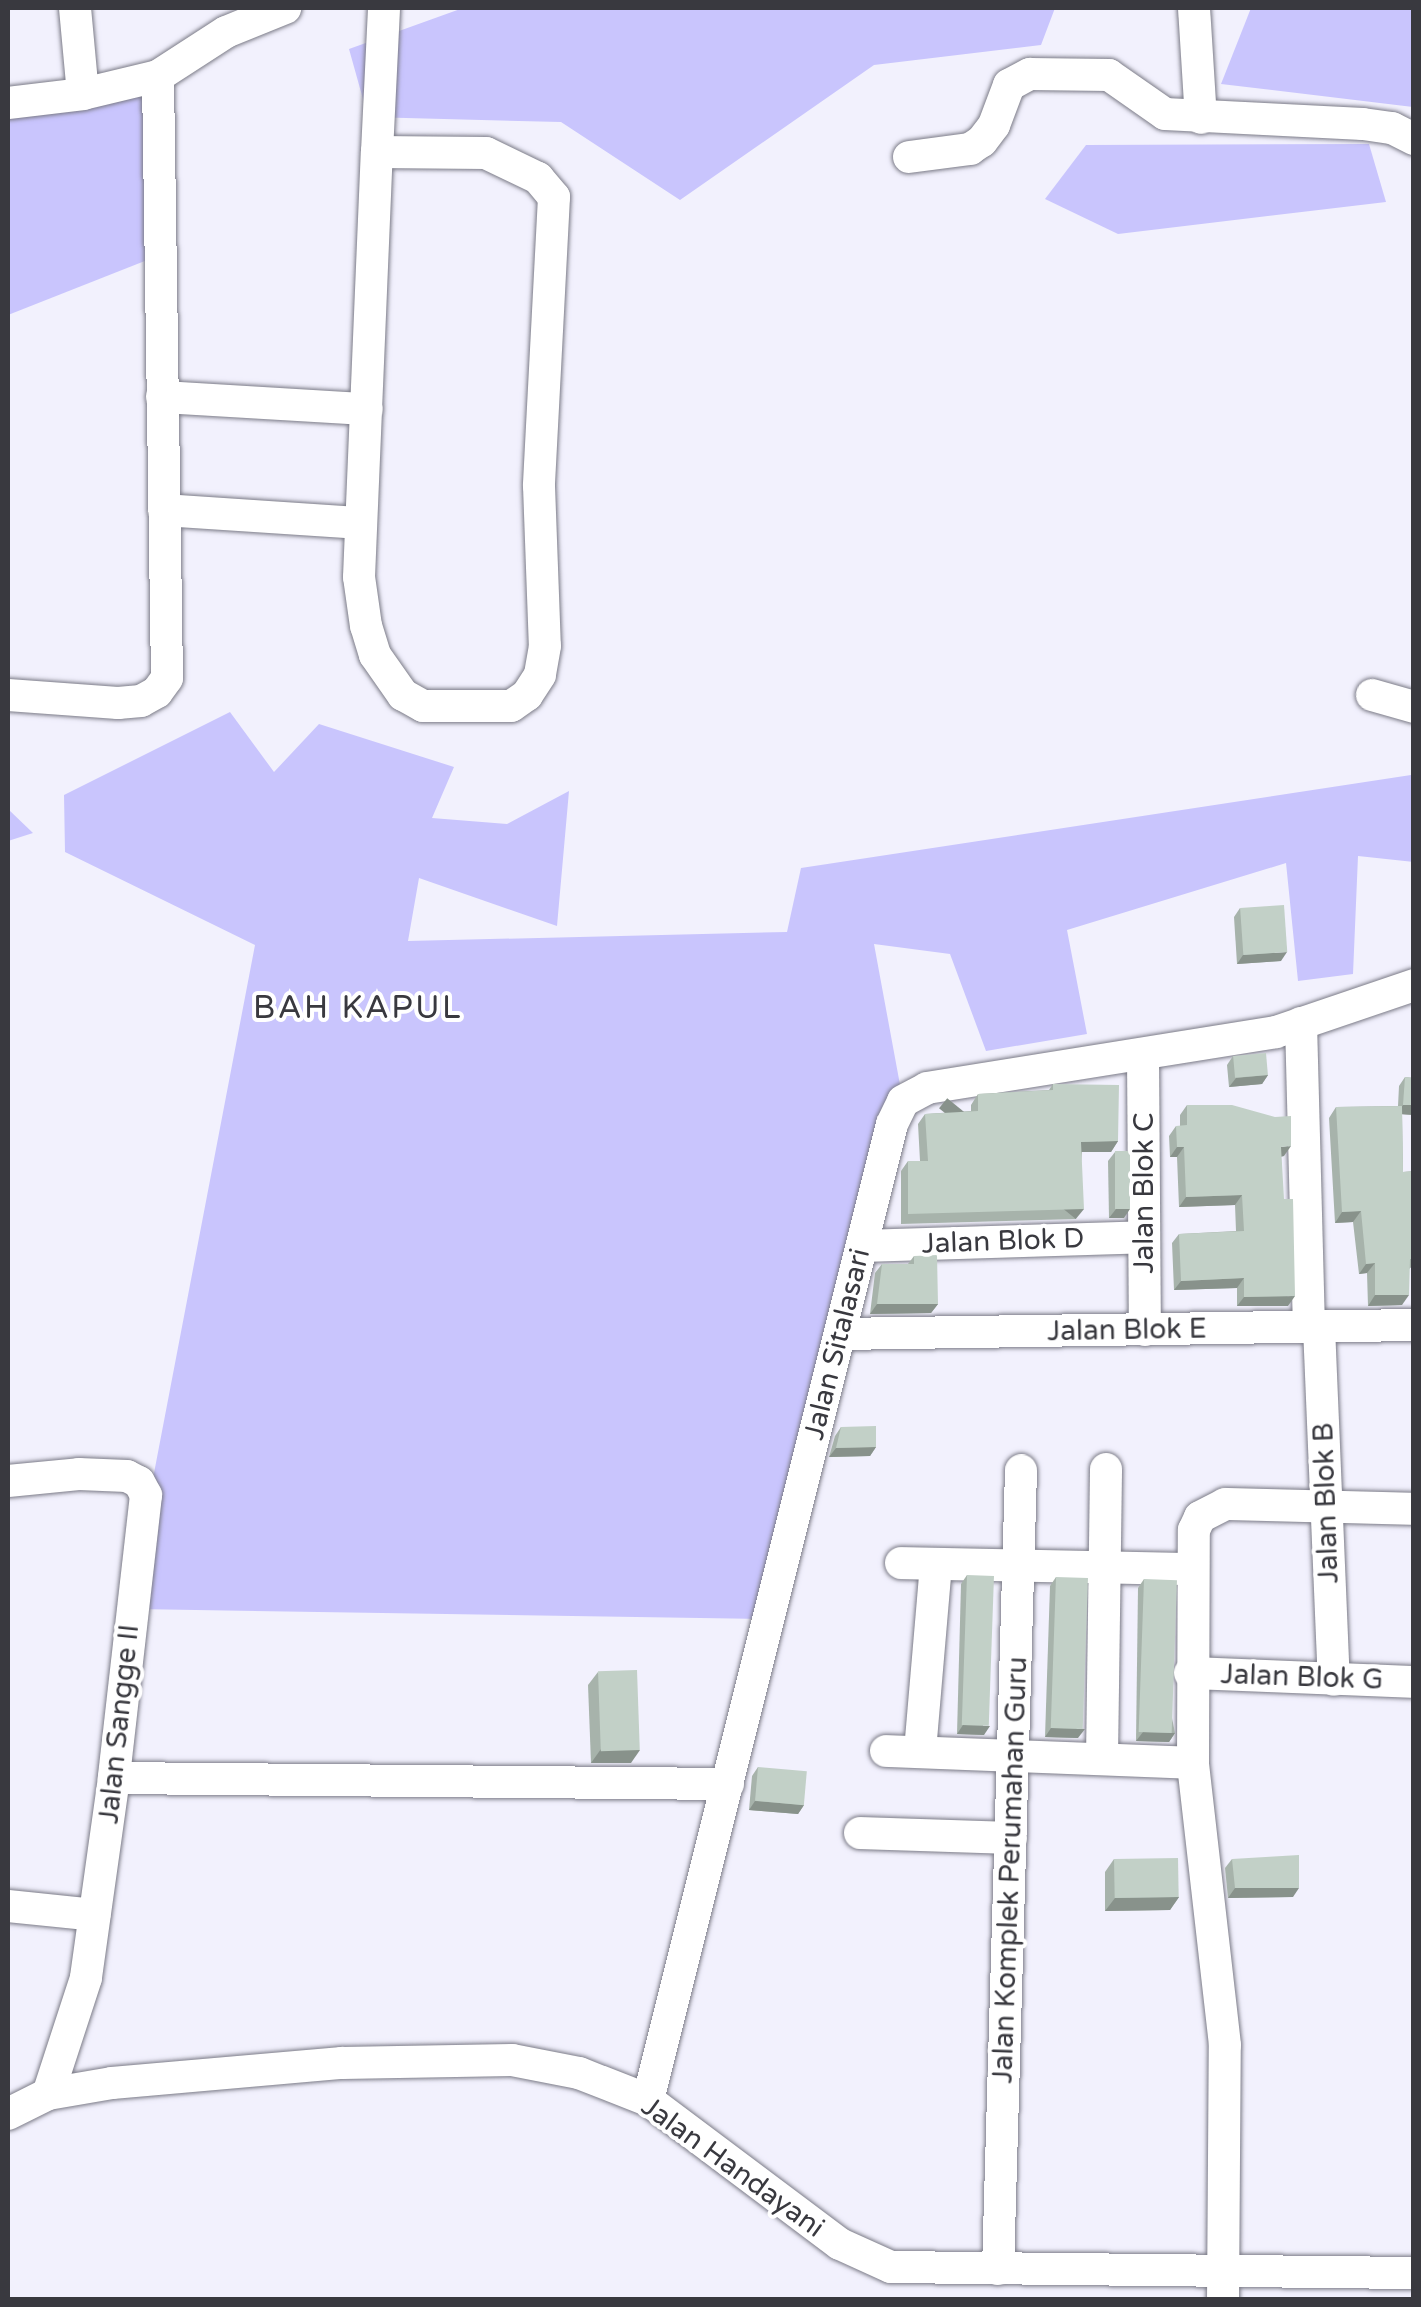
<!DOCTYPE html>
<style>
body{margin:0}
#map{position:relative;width:1421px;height:2307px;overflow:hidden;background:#f2f1fd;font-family:"Varela Round",sans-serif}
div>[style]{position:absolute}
.green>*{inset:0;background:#c9c5fd}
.roads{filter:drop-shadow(0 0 2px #7b7b87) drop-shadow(0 0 2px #7b7b87)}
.minor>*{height:32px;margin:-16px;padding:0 16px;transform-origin:16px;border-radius:16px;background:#fff}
.wall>*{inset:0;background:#a7b3ab}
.shaded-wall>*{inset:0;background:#88928b;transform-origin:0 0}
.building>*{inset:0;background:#c2d0c7;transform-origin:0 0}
span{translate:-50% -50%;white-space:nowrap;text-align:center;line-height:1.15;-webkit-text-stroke:8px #fff;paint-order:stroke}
.street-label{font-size:28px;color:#39393f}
.quarter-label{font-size:32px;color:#39393f;letter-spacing:2.5px}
.frame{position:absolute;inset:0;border:10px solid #39393f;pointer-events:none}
</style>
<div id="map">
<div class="green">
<i style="clip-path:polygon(463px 8px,1055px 8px,1041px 45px,874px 65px,680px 200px,561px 122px,368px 117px,349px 49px)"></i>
<i style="clip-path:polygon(1251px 8px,1413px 8px,1413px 107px,1221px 84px)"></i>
<i style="clip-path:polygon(158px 76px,160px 255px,8px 315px,8px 103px)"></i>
<i style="clip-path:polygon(1369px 144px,1386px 202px,1118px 234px,1045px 199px,1086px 145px)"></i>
<i style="clip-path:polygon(230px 712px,274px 772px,319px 724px,454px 767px,432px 818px,507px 824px,569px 791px,557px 926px,419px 878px,408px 941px,787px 932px,801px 868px,1411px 775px,1414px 862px,1358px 856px,1353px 974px,1298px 981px,1286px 863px,1067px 930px,1087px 1034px,986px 1051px,950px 954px,874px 944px,903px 1101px,768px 1619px,135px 1609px,146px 1515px,255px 945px,65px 852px,64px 795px)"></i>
<i style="clip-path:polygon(8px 809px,33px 833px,8px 841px)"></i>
</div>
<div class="roads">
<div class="minor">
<i style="left:75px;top:8px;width:86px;rotate:84.7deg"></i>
<i style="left:1194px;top:8px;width:110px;rotate:86.4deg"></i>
<i style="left:8px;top:103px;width:76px;rotate:-6.8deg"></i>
<i style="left:83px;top:94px;width:77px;rotate:-13.5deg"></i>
<i style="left:158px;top:76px;width:81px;rotate:-32.9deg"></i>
<i style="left:226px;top:32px;width:64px;rotate:-22.1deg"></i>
<i style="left:377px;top:152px;width:109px;rotate:0.5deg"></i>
<i style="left:486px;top:153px;width:58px;rotate:25.7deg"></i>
<i style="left:538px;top:178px;width:25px;rotate:50deg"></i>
<i style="left:554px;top:197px;width:289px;rotate:93deg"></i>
<i style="left:539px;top:486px;width:160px;rotate:87.9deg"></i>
<i style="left:545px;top:646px;width:29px;rotate:100deg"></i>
<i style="left:540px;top:675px;width:24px;rotate:123deg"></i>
<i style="left:527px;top:695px;width:19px;rotate:145deg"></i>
<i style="left:511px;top:706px;width:88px;rotate:180deg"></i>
<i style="left:423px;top:706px;width:23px;rotate:-151deg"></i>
<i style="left:403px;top:695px;width:49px;rotate:-125deg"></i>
<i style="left:375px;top:655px;width:30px;rotate:-107deg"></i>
<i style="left:366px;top:626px;width:49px;rotate:-98.1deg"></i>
<i style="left:359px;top:577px;width:425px;rotate:-87.6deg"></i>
<i style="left:377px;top:152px;width:144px;rotate:-87.2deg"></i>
<i style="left:909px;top:157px;width:62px;rotate:-7.5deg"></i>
<i style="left:970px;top:149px;width:14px;rotate:-34deg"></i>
<i style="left:982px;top:141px;width:20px;rotate:-53deg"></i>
<i style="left:994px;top:125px;width:43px;rotate:-69.4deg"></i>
<i style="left:1009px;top:85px;width:24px;rotate:-28deg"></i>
<i style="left:1030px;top:74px;width:79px;rotate:0.7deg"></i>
<i style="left:1109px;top:75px;width:68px;rotate:34.9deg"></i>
<i style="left:1165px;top:114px;width:198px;rotate:2.9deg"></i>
<i style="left:1363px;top:124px;width:29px;rotate:8deg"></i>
<i style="left:1392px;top:128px;width:25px;rotate:27deg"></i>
<i style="left:162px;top:397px;width:205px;rotate:3.4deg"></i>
<i style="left:164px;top:510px;width:197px;rotate:3.8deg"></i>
<i style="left:8px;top:695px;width:110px;rotate:4.2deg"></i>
<i style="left:118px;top:703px;width:23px;rotate:-5deg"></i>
<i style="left:141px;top:701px;width:18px;rotate:-29deg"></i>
<i style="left:157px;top:692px;width:17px;rotate:-54deg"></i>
<i style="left:167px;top:678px;width:602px;rotate:-90.86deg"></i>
<i style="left:1372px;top:695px;width:44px;rotate:15.9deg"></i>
<i style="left:1301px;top:1023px;width:304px;rotate:88.5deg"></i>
<i style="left:1143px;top:1056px;width:274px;rotate:89.6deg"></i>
<i style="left:862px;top:1246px;width:282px;rotate:-1.8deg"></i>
<i style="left:1319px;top:1327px;width:353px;rotate:87.6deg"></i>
<i style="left:840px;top:1334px;width:574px;rotate:-0.9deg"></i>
<i style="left:8px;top:1481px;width:71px;rotate:-5.6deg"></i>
<i style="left:79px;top:1474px;width:48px;rotate:2.4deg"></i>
<i style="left:127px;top:1476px;width:13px;rotate:27deg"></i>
<i style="left:139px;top:1482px;width:15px;rotate:62deg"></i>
<i style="left:146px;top:1495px;width:285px;rotate:96.5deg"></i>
<i style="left:114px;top:1778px;width:202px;rotate:98deg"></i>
<i style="left:86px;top:1978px;width:122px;rotate:108.1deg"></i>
<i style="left:901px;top:1563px;width:292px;rotate:1.2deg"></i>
<i style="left:1190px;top:1673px;width:224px;rotate:2.3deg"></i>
<i style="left:886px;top:1751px;width:307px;rotate:2.2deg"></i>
<i style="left:920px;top:1751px;width:187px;rotate:-85.1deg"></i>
<i style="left:1102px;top:1758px;width:289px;rotate:-89.2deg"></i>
<i style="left:114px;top:1778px;width:614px;rotate:0.56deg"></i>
<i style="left:860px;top:1833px;width:151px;rotate:1.9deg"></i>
<i style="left:8px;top:1906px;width:87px;rotate:5.9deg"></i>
<i style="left:648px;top:2100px;width:1006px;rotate:-75.96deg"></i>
<i style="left:892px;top:1124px;width:25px;rotate:-64deg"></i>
<i style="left:903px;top:1101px;width:27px;rotate:-28deg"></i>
<i style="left:927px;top:1088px;width:353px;rotate:-9.1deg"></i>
<i style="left:1276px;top:1032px;width:146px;rotate:-18.8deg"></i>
<i style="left:8px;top:2114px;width:45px;rotate:-26.6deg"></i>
<i style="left:48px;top:2094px;width:65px;rotate:-9.8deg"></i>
<i style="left:112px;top:2083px;width:231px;rotate:-5deg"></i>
<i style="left:342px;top:2063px;width:170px;rotate:-1deg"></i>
<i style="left:512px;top:2060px;width:68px;rotate:11deg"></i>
<i style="left:579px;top:2073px;width:74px;rotate:21.4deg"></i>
<i style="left:648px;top:2100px;width:240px;rotate:36.9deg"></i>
<i style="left:840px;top:2244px;width:56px;rotate:24.3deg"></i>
<i style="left:891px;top:2267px;width:523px;rotate:0.66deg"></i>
<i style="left:998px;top:2269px;width:799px;rotate:-88.35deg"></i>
<i style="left:1223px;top:2300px;width:255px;rotate:-89.6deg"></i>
<i style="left:1225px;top:2045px;width:284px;rotate:-96.5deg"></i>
<i style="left:1193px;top:1763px;width:233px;rotate:-89.8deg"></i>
<i style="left:1194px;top:1530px;width:14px;rotate:-65deg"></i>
<i style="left:1200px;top:1517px;width:28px;rotate:-27deg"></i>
<i style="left:1225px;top:1504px;width:189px;rotate:1.5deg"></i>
</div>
</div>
<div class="wall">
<i style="clip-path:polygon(1240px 908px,1281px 961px,1237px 964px,1234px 917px)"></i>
<i style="clip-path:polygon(1233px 1056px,1268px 1075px,1262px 1084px,1229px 1087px,1227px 1065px)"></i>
<i style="clip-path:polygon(1405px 1077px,1414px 1078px,1414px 1115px,1402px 1114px,1403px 1172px,1414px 1171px,1414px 1265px,1409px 1269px,1402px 1305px,1368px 1306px,1367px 1273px,1359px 1274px,1353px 1222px,1335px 1223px,1329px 1118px,1336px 1107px,1398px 1106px,1399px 1086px)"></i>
<i style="clip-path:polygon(1053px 1084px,1118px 1141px,1111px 1152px,1082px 1152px,1076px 1219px,901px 1224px,901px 1171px,908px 1161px,920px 1161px,918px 1124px,925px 1114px,971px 1111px,971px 1105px,978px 1094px,1049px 1090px)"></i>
<i style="clip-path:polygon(1187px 1105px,1284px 1156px,1281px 1157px,1288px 1306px,1237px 1306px,1237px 1288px,1174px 1290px,1172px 1243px,1179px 1234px,1236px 1231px,1235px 1205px,1179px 1207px,1177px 1157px,1170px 1157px,1169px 1136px,1176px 1126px,1180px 1126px,1180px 1115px)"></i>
<i style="clip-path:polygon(1115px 1152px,1124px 1218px,1109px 1218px,1108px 1161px)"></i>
<i style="clip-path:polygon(914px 1256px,938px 1304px,931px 1313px,870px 1314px,875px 1273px,882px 1264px,908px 1264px)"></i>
<i style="clip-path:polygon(841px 1427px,876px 1447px,870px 1456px,829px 1457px,835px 1436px)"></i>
<i style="clip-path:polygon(967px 1575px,984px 1735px,957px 1734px,961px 1584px)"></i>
<i style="clip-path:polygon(1056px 1577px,1078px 1738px,1045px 1737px,1050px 1586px)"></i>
<i style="clip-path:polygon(1144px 1579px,1175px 1733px,1169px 1742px,1136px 1741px,1138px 1588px)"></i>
<i style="clip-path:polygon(598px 1672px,631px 1763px,591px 1763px,588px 1685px)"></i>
<i style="clip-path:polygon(758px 1767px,804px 1805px,798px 1814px,749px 1810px,752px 1776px)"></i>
<i style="clip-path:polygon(1114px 1859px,1179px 1897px,1170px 1910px,1105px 1911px,1105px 1872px)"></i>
<i style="clip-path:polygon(1232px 1859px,1293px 1897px,1228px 1898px,1225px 1868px)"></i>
</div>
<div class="shaded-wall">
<i style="clip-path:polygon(1287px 952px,1281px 961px,1237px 964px,1243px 955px)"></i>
<i style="clip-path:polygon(1268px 1075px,1262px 1084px,1229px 1087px,1236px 1078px)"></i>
<i style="clip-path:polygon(1403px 1105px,1414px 1105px,1414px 1115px,1397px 1114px)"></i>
<i style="clip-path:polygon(1118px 1141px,1111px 1152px,1074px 1152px,1081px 1142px)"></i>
<i style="clip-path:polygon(1291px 1146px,1284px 1156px,1274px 1157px,1281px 1147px)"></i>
<i style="clip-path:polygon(1177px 1147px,1184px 1147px,1177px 1157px,1170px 1157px)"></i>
<i style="clip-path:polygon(1242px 1195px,1235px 1205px,1179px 1207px,1186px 1197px)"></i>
<i style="left:1084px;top:1209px;width:13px;height:176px;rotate:129deg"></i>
<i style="clip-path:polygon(1116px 1209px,1130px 1209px,1124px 1218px,1109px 1218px)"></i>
<i style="clip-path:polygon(1361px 1211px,1353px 1222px,1335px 1223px,1342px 1212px)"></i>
<i style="clip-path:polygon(1375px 1263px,1367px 1273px,1359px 1274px,1366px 1264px)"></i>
<i style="clip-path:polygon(1244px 1278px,1237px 1288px,1174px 1290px,1181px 1281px)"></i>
<i style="clip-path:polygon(1375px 1295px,1409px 1295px,1402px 1305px,1368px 1306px)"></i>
<i style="clip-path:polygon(1295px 1296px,1288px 1306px,1237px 1306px,1244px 1297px)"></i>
<i style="clip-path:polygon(877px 1304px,938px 1304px,931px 1313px,870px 1314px)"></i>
<i style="clip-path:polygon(876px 1447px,870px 1456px,829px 1457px,836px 1448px)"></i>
<i style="clip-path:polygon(963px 1725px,990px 1726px,984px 1735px,957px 1734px)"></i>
<i style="clip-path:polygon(1051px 1728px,1085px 1729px,1078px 1738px,1045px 1737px)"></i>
<i style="clip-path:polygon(1143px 1732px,1175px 1733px,1169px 1742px,1136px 1741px)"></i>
<i style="clip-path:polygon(601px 1749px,640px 1750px,631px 1763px,591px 1763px)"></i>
<i style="clip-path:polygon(755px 1801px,804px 1805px,798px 1814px,749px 1810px)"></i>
<i style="clip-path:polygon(1235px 1888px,1299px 1888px,1293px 1897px,1228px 1898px)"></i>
<i style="clip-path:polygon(1179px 1897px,1170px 1910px,1105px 1911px,1115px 1898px)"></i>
</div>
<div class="building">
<i style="left:1284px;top:905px;width:47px;height:44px;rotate:86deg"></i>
<i style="left:1266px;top:1053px;width:22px;height:33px;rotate:85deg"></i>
<i style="clip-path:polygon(1405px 1077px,1414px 1078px,1414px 1105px,1403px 1105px)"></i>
<i style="clip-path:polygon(1053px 1084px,1119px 1085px,1118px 1141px,1081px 1142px,1084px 1209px,908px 1214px,908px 1161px,928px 1161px,925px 1114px,978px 1111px,978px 1094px,1053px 1090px)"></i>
<i style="clip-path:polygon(1187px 1105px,1232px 1105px,1275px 1117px,1291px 1116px,1291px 1146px,1281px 1147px,1284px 1199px,1293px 1199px,1295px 1296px,1244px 1297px,1244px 1278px,1181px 1281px,1179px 1234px,1244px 1231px,1242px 1195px,1186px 1197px,1184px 1147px,1177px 1147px,1176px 1126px,1187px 1125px)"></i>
<i style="clip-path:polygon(1402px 1106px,1403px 1172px,1414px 1171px,1414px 1259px,1410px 1259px,1409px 1295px,1375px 1295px,1375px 1263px,1366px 1264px,1361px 1211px,1342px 1212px,1336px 1107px)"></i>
<i style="left:1130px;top:1151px;width:58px;height:15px;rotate:90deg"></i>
<i style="clip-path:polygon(937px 1255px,938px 1304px,877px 1304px,882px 1264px,914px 1264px,914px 1256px)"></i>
<i style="clip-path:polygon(876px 1426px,876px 1447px,836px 1448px,841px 1427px)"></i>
<i style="left:967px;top:1575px;width:27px;height:150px;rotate:2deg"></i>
<i style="left:1056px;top:1577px;width:32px;height:151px;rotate:2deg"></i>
<i style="left:1144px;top:1579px;width:33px;height:153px;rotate:2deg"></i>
<i style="left:637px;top:1670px;width:80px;height:39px;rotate:88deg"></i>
<i style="left:758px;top:1767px;width:49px;height:34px;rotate:5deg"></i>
<i style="clip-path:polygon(1299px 1855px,1299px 1888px,1235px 1888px,1232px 1859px)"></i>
<i style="left:1178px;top:1858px;width:39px;height:64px;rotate:89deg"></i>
</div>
<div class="street-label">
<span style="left:1144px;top:1193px;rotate:-90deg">Jalan Blok C</span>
<span style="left:1003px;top:1241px;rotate:-2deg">Jalan Blok D</span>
<span style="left:1127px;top:1330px;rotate:-1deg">Jalan Blok E</span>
<span style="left:837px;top:1344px;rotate:-76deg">Jalan Sitalasari</span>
<span style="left:1326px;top:1503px;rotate:-92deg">Jalan Blok B</span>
<span style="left:1302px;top:1677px;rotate:2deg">Jalan Blok G</span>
<span style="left:119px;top:1724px;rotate:-84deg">Jalan Sangge II</span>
<span style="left:1010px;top:1870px;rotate:-88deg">Jalan Komplek Perumahan Guru</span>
<span style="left:733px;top:2167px;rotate:36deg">Jalan Handayani</span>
</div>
<div class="quarter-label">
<span style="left:358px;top:1008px">BAH KAPUL</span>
</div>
<div class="frame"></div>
</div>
